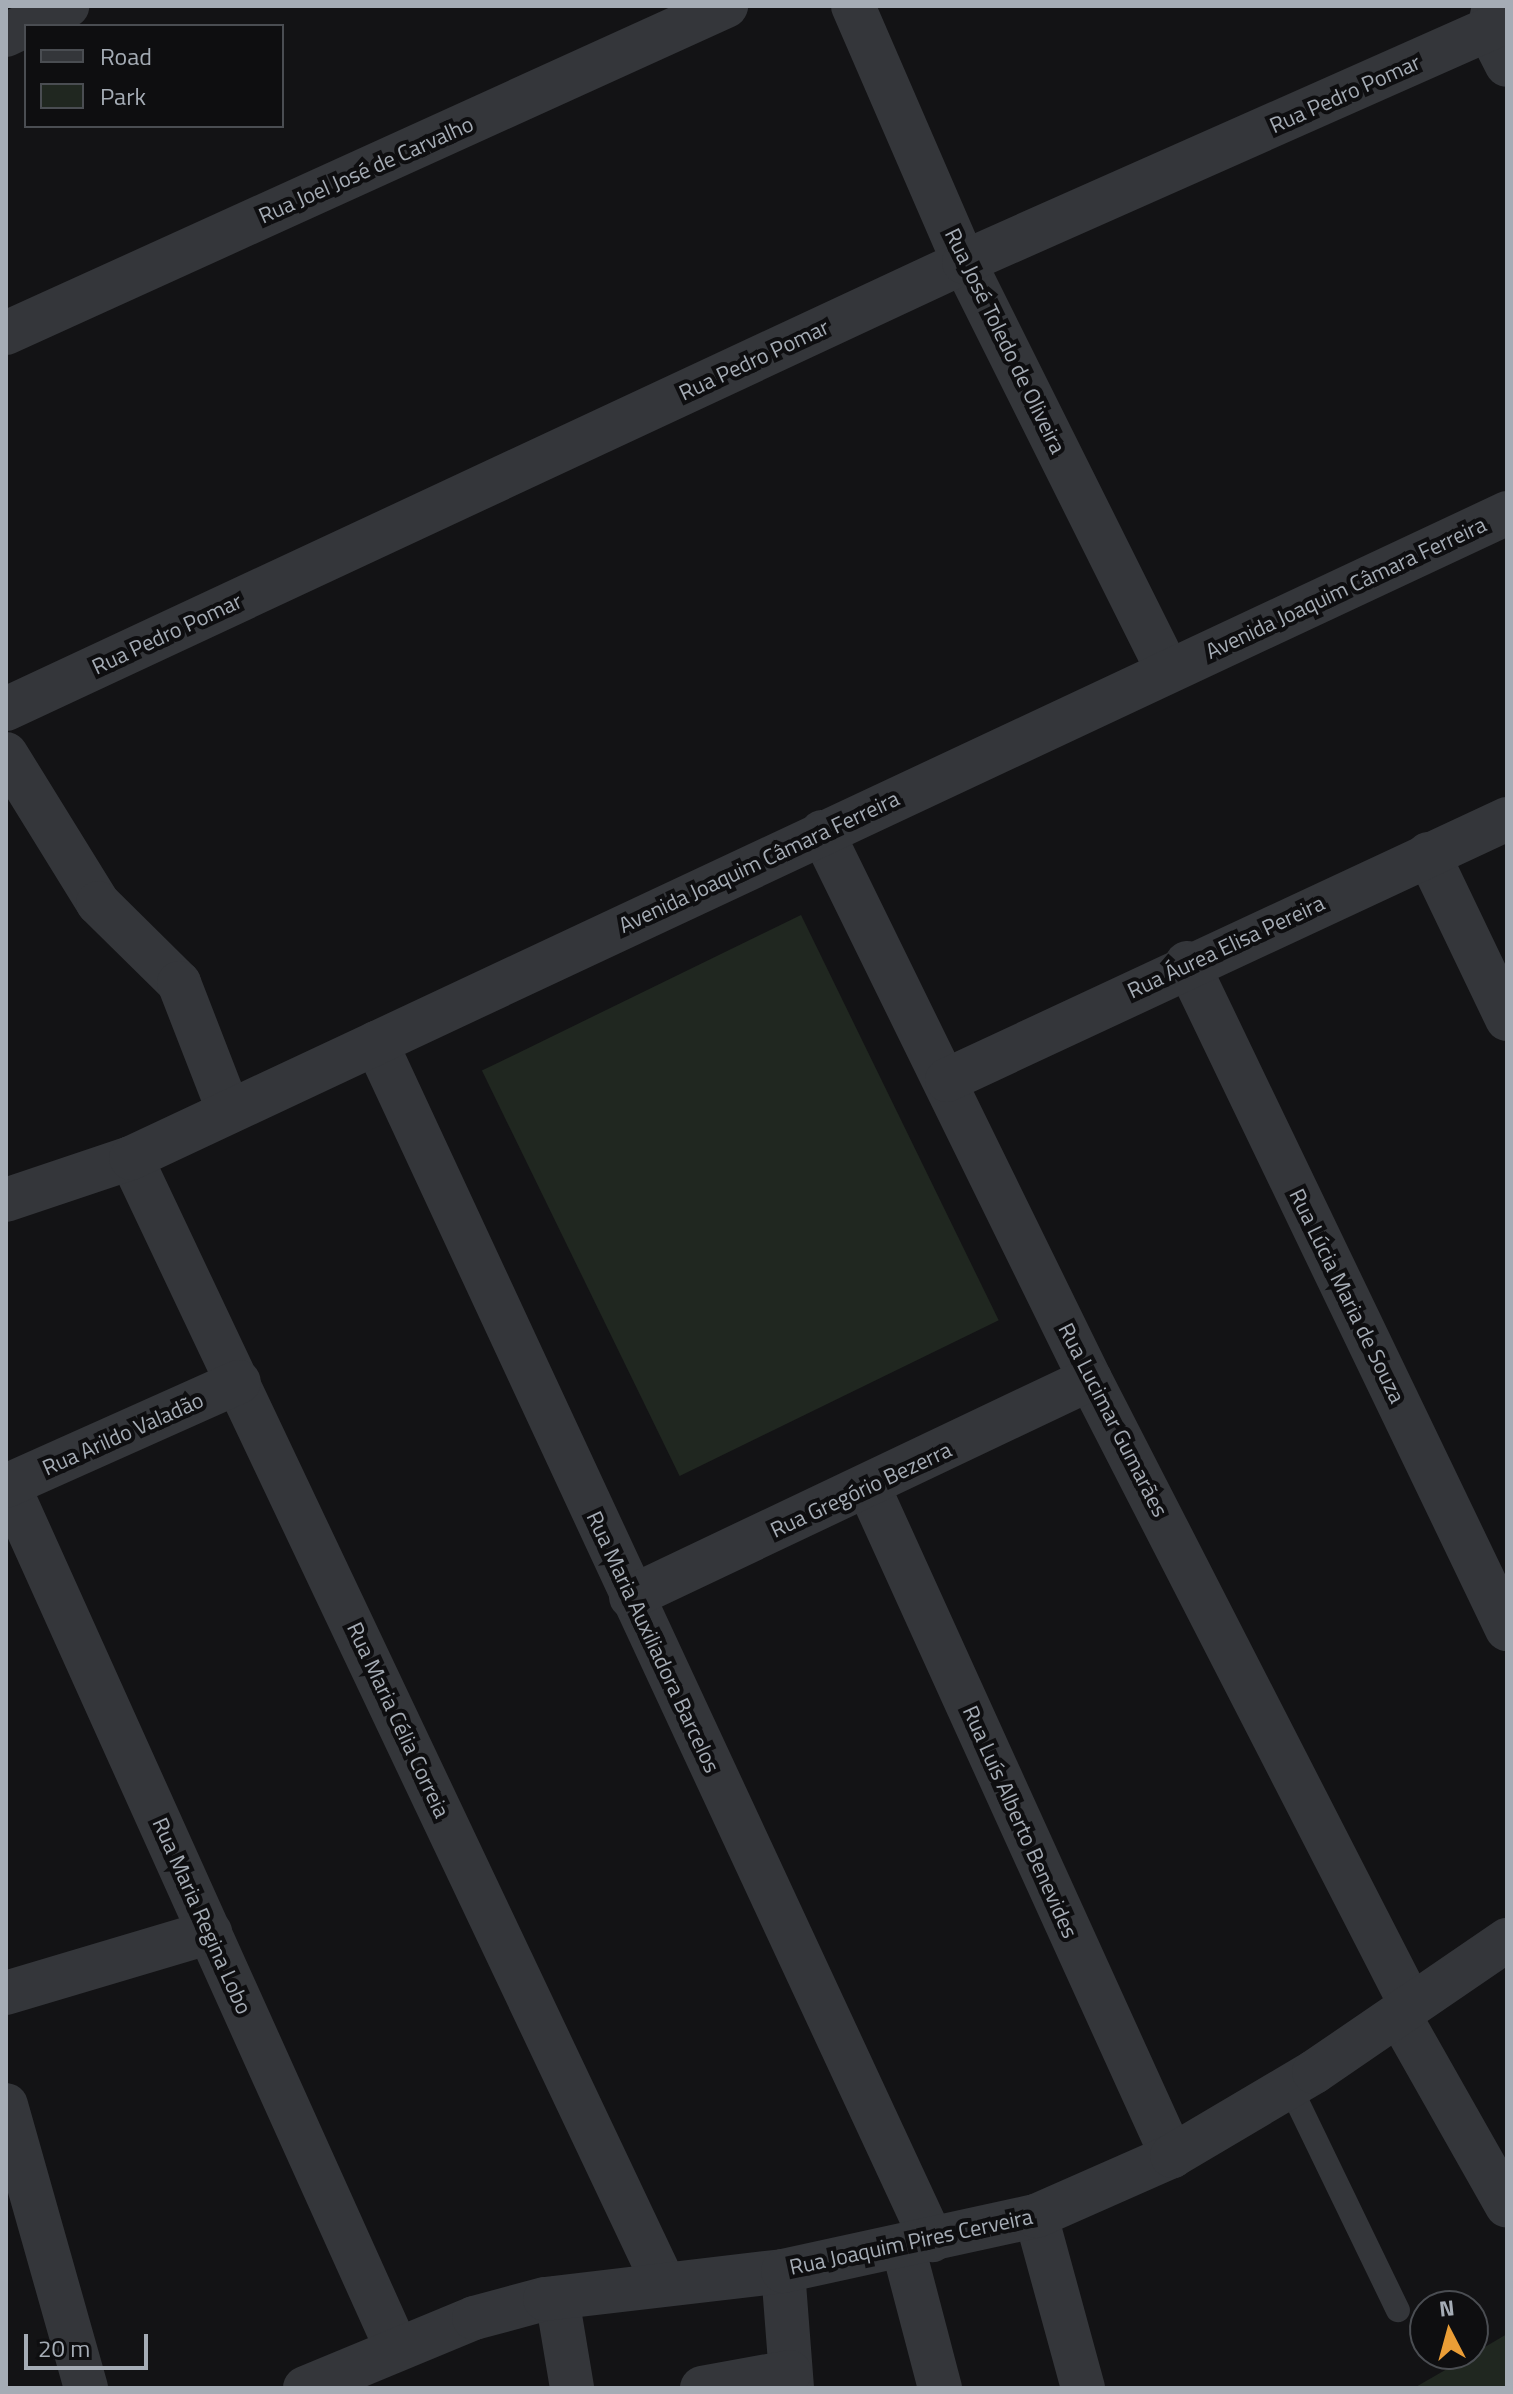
<!DOCTYPE html>
<meta charset="utf-8">
<style>
body{margin:0}
#map{position:relative;width:1513px;height:2394px;overflow:hidden;background:#131315;font-family:"Titillium Web",sans-serif}
div>[style]{position:absolute}
.green>*{inset:0;background:#202720;transform-origin:0 0}
.lane>*{height:24px;margin:-12px;padding:0 12px;transform-origin:12px;border-radius:12px;background:#34363a}
.street>*{height:44px;margin:-22px;padding:0 22px;transform-origin:22px;border-radius:22px;background:#34363a}
span{translate:-50% -50%;white-space:nowrap;text-align:center;line-height:1.15;-webkit-text-stroke:8px #0e0e10;paint-order:stroke}
.street-label{font-size:22px;color:#a5acb5}
.frame{position:absolute;inset:0;border:8px solid #a5acb5;pointer-events:none}
.legend{position:absolute;left:24px;top:24px;width:260px;height:104px;box-sizing:border-box;background:#0e0e10;border:2px solid #4a4d52;margin:0;padding:10px 14px;list-style:none;font-size:24px;color:#a5acb5}
.legend li{display:flex;align-items:center;gap:16px;height:40px}
.legend b{width:40px;border:2px solid #4a4d52}
.north{position:absolute;left:1409px;top:2290px;width:80px;height:80px;box-sizing:border-box;background:#0e0e10;border:2px solid #4a4d52;border-radius:50%;rotate:354deg;font-size:22px;font-weight:700;line-height:32px;text-align:center;color:#a5acb5}
.north::after{content:'';display:block;margin:auto;width:28px;height:36px;background:#ea9d36;clip-path:polygon(50% 0,100% 100%,50% 72%,0 100%)}
.scale{position:absolute;left:24px;top:2334px;width:124px;height:36px;box-sizing:border-box;border:4px solid #a5acb5;border-top:0;padding-left:10px;font-size:24px;line-height:28px;white-space:nowrap;color:#a5acb5;-webkit-text-stroke:6px #0e0e10;paint-order:stroke}
</style>
<div id="map">
<div class="green">
<i style="left:801px;top:915px;width:451px;height:355px;rotate:64deg"></i>
<i style="clip-path:polygon(1507px 2334px,1507px 2388px,1414px 2388px,1473px 2354px)"></i>
</div>
<div class="lane">
<i style="left:1290px;top:2087px;width:248px;rotate:64.2deg"></i>
</div>
<div class="street">
<i style="left:853px;top:6px;width:279px;rotate:66.6deg"></i>
<i style="left:964px;top:262px;width:457px;rotate:63.5deg"></i>
<i style="left:1494px;top:6px;width:25px;rotate:102deg"></i>
<i style="left:1489px;top:30px;width:39px;rotate:63deg"></i>
<i style="left:6px;top:35px;width:68px;rotate:-25.4deg"></i>
<i style="left:6px;top:333px;width:791px;rotate:-24.43deg"></i>
<i style="left:6px;top:709px;width:1057px;rotate:-25.01deg"></i>
<i style="left:964px;top:262px;width:594px;rotate:-23.93deg"></i>
<i style="left:6px;top:754px;width:175px;rotate:58.3deg"></i>
<i style="left:98px;top:903px;width:114px;rotate:44.6deg"></i>
<i style="left:179px;top:983px;width:138px;rotate:68.8deg"></i>
<i style="left:822px;top:832px;width:609px;rotate:63.9deg"></i>
<i style="left:1090px;top:1379px;width:704px;rotate:62.85deg"></i>
<i style="left:1428px;top:854px;width:183px;rotate:64.4deg"></i>
<i style="left:1187px;top:963px;width:739px;rotate:64.34deg"></i>
<i style="left:376px;top:1043px;width:1320px;rotate:65.09deg"></i>
<i style="left:947px;top:1080px;width:618px;rotate:-24.99deg"></i>
<i style="left:131px;top:1158px;width:1246px;rotate:64.67deg"></i>
<i style="left:6px;top:1200px;width:132px;rotate:-18.6deg"></i>
<i style="left:131px;top:1158px;width:1520px;rotate:-25.11deg"></i>
<i style="left:8px;top:1485px;width:945px;rotate:65.77deg"></i>
<i style="left:6px;top:1486px;width:255px;rotate:-24.1deg"></i>
<i style="left:869px;top:1488px;width:734px;rotate:65.6deg"></i>
<i style="left:631px;top:1597px;width:508px;rotate:-25.41deg"></i>
<i style="left:6px;top:1993px;width:213px;rotate:-16.6deg"></i>
<i style="left:1399px;top:2015px;width:219px;rotate:60.5deg"></i>
<i style="left:6px;top:2105px;width:294px;rotate:74.2deg"></i>
<i style="left:1036px;top:2216px;width:178px;rotate:74.7deg"></i>
<i style="left:903px;top:2247px;width:146px;rotate:75.3deg"></i>
<i style="left:783px;top:2271px;width:117px;rotate:85.6deg"></i>
<i style="left:557px;top:2298px;width:91px;rotate:80.5deg"></i>
<i style="left:305px;top:2388px;width:183px;rotate:-22.5deg"></i>
<i style="left:474px;top:2318px;width:73px;rotate:-15deg"></i>
<i style="left:545px;top:2299px;width:240px;rotate:-6.7deg"></i>
<i style="left:783px;top:2271px;width:259px;rotate:-12.3deg"></i>
<i style="left:1036px;top:2216px;width:149px;rotate:-23.8deg"></i>
<i style="left:1172px;top:2156px;width:165px;rotate:-30.6deg"></i>
<i style="left:1314px;top:2072px;width:234px;rotate:-34.4deg"></i>
<i style="left:702px;top:2388px;width:89px;rotate:-10.3deg"></i>
</div>
<div class="street-label">
<span style="left:1345px;top:94px;rotate:-24deg">Rua Pedro Pomar</span>
<span style="left:366px;top:170px;rotate:-24deg">Rua Joel José de Carvalho</span>
<span style="left:1005px;top:341px;rotate:64deg">Rua José Toledo de Oliveira</span>
<span style="left:754px;top:360px;rotate:-25deg">Rua Pedro Pomar</span>
<span style="left:1346px;top:588px;rotate:-25deg">Avenida Joaquim Câmara Ferreira</span>
<span style="left:167px;top:634px;rotate:-25deg">Rua Pedro Pomar</span>
<span style="left:759px;top:862px;rotate:-25deg">Avenida Joaquim Câmara Ferreira</span>
<span style="left:1226px;top:947px;rotate:-25deg">Rua Áurea Elisa Pereira</span>
<span style="left:1347px;top:1296px;rotate:64deg">Rua Lúcia Maria de Souza</span>
<span style="left:1113px;top:1420px;rotate:63deg">Rua Lucimar Gumarães</span>
<span style="left:123px;top:1434px;rotate:-24deg">Rua Arildo Valadão</span>
<span style="left:861px;top:1490px;rotate:-25deg">Rua Gregório Bezerra</span>
<span style="left:653px;top:1642px;rotate:65deg">Rua Maria Auxiliadora Barcelos</span>
<span style="left:398px;top:1720px;rotate:65deg">Rua Maria Célia Correia</span>
<span style="left:1020px;top:1822px;rotate:66deg">Rua Luís Alberto Benevides</span>
<span style="left:202px;top:1916px;rotate:66deg">Rua Maria Regina Lobo</span>
<span style="left:911px;top:2242px;rotate:-12deg">Rua Joaquim Pires Cerveira</span>
</div>
<div class="frame"></div>
<ul class="legend">
<li><b style="height:10px;background:#34363a"></b>Road</li>
<li><b style="height:22px;background:#202720"></b>Park</li>
</ul>
<div class="north">N</div>
<div class="scale">20 m</div>
</div>
